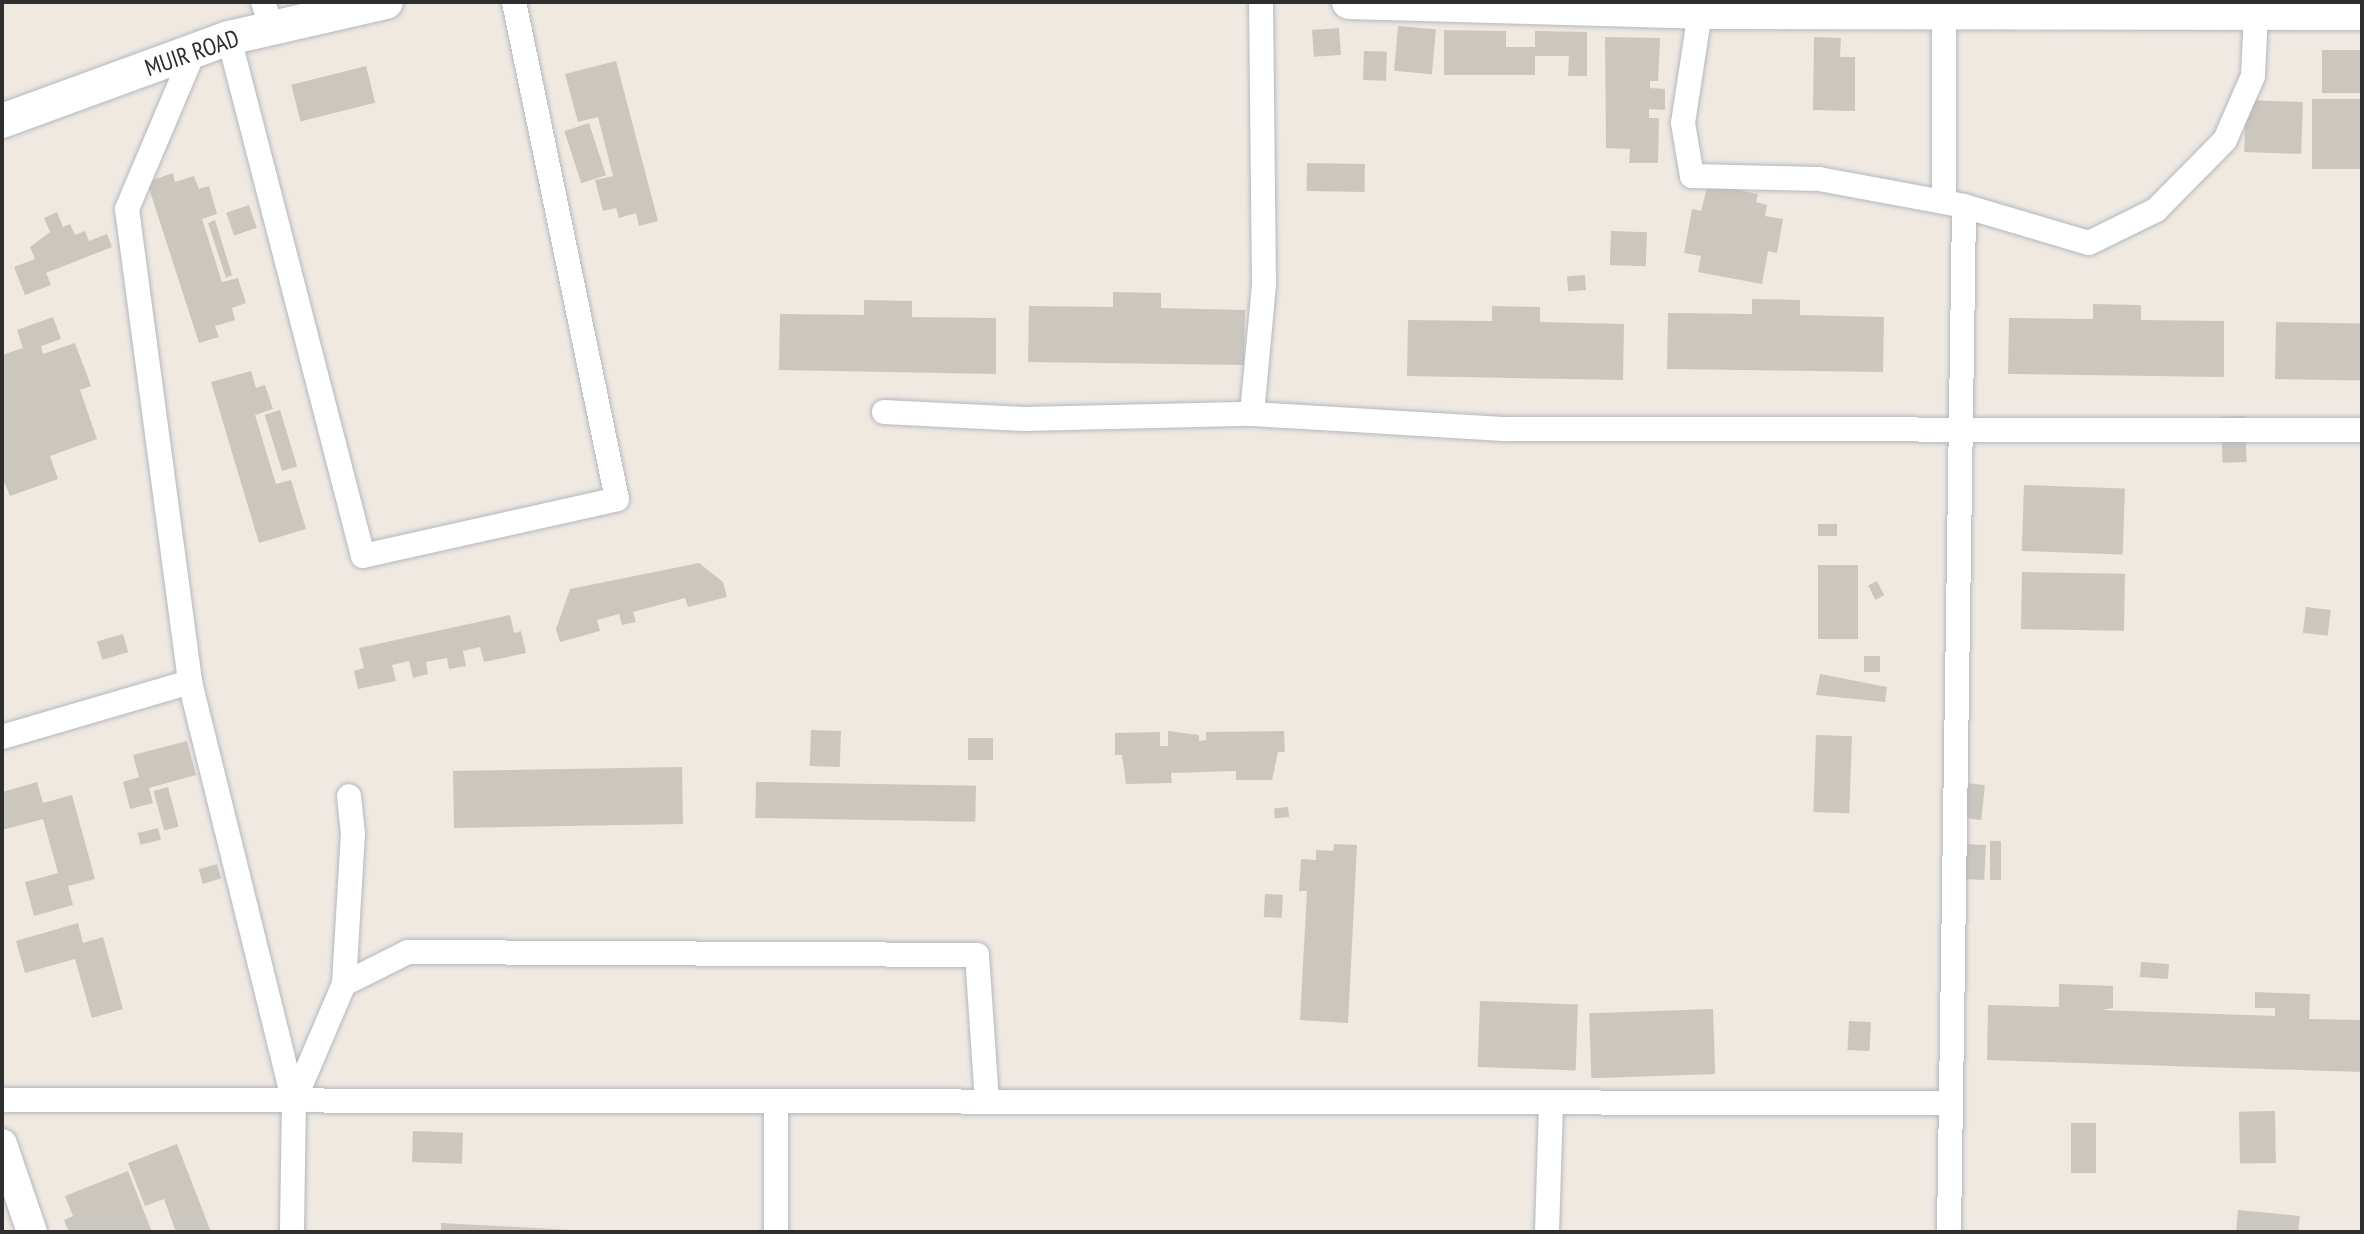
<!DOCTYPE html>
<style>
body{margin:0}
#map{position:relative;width:2364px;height:1234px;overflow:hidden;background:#efe9e1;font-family:"PT Sans Narrow",sans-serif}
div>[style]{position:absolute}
.building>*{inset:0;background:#cbc7bf;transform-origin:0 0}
.roads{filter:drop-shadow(0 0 2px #b4b7c1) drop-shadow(0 0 2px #b4b7c1)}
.minor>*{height:24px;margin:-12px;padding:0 12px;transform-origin:12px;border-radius:12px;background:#fff}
.tertiary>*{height:30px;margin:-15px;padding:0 15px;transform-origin:15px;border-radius:15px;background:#fff}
.secondary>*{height:34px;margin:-17px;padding:0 17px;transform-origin:17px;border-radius:17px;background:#fff}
span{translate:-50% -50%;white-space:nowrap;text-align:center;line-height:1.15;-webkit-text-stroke:8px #fff;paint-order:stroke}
.street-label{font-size:24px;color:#2e2e2e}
.frame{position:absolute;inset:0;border:4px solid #2e2e2e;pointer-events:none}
</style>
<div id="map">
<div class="building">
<i style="left:1398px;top:26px;width:38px;height:45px;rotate:5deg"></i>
<i style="left:1339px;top:28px;width:27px;height:27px;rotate:86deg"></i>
<i style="clip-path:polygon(1444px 30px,1506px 31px,1506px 47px,1535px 47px,1535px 31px,1587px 32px,1587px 76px,1568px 76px,1569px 56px,1535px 56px,1535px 75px,1444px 75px)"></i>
<i style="clip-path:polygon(1605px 37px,1660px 38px,1658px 81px,1650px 81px,1650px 88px,1665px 89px,1665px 110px,1649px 109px,1649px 118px,1659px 118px,1658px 163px,1629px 163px,1630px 149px,1606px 148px)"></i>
<i style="clip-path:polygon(1814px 37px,1841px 38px,1840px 57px,1855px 57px,1855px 111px,1813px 110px)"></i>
<i style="left:2362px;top:50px;width:43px;height:40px;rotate:90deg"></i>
<i style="left:1364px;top:51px;width:23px;height:29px;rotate:2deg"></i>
<i style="clip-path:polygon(616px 61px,658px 221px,639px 226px,636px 213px,619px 218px,616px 208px,603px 211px,595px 180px,613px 176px,598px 117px,578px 122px,565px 74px)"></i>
<i style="left:366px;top:66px;width:38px;height:77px;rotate:76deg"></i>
<i style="left:2362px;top:99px;width:70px;height:50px;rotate:90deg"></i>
<i style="left:2246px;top:100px;width:57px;height:52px;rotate:2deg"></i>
<i style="left:589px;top:123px;width:55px;height:26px;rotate:72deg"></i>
<i style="left:1307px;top:163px;width:58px;height:28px;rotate:1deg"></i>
<i style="clip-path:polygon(173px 173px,175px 182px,194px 176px,199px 189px,209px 186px,217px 214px,202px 219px,222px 282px,238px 278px,246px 303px,232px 308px,235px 320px,215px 326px,219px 337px,199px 343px,147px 182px)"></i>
<i style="clip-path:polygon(1708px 184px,1758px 194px,1756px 202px,1767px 205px,1765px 216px,1783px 219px,1777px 253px,1768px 251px,1762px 284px,1698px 272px,1701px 256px,1684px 253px,1692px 209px,1701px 211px)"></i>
<i style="left:249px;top:205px;width:24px;height:24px;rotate:71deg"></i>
<i style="clip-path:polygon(57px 212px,63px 227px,70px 224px,75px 235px,85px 231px,89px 241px,107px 234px,112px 247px,46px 273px,51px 285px,25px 295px,14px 267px,35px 259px,30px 247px,50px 232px,44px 218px)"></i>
<i style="clip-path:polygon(215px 220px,232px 275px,226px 278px,208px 223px)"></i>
<i style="left:1611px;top:231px;width:36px;height:34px;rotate:2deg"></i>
<i style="left:1585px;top:275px;width:15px;height:18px;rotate:86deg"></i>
<i style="clip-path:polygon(1113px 292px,1161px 293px,1161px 308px,1245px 310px,1244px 365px,1028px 362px,1029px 306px,1113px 307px)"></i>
<i style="clip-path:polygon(1752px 299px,1800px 300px,1800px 315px,1884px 317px,1883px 372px,1667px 369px,1668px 313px,1752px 314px)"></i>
<i style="clip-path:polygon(864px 300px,912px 301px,912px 317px,996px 318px,996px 374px,779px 370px,780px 314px,864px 315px)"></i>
<i style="clip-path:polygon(2093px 304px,2141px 305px,2141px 320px,2224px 321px,2224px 377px,2008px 374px,2009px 318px,2093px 319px)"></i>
<i style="clip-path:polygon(1492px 306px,1540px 307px,1540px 322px,1624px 324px,1623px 380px,1407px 376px,1408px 320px,1492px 321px)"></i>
<i style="clip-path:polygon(53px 317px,61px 339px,41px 346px,43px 354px,75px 343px,91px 386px,80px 390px,97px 439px,50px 456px,58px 479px,10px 496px,2px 477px,2px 355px,23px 348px,17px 330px)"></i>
<i style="left:2276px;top:322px;width:86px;height:57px;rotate:1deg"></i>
<i style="clip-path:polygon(251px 371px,256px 388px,265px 385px,273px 409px,255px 415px,276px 484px,291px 480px,306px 529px,259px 543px,211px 382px)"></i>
<i style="left:280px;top:410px;width:59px;height:16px;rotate:73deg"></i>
<i style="left:2245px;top:416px;width:46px;height:24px;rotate:88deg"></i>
<i style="left:2024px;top:485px;width:101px;height:66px;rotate:2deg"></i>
<i style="left:1818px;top:524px;width:19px;height:12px"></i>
<i style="clip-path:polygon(699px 563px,723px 582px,727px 597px,688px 607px,685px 598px,633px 612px,636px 622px,622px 625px,619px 614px,597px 620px,600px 631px,560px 642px,556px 629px,570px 589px)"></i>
<i style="left:1818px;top:565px;width:40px;height:74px"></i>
<i style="left:2022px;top:572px;width:103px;height:57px;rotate:1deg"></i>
<i style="left:1877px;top:581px;width:16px;height:10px;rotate:63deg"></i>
<i style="left:2306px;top:607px;width:25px;height:26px;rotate:7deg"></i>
<i style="clip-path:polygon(510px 615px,514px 633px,521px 631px,526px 653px,484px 662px,480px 647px,463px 651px,466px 666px,449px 669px,447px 658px,426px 662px,428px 674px,413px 678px,409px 661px,392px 665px,396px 681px,358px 689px,354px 671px,364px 668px,359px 648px)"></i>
<i style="left:123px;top:634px;width:19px;height:27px;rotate:74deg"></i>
<i style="left:1864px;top:656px;width:16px;height:16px"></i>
<i style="clip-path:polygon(1820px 674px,1887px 687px,1885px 702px,1816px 695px)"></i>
<i style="left:811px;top:730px;width:30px;height:36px;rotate:2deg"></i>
<i style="clip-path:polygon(1168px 731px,1199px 735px,1199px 741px,1206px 740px,1206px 732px,1284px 731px,1285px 752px,1278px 752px,1272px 780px,1236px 780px,1236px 771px,1171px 773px,1172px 783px,1126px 784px,1122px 755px,1115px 755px,1115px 733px,1160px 732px,1160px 746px,1168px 746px)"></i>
<i style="left:1816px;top:735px;width:36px;height:77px;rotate:2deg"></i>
<i style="left:968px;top:738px;width:25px;height:22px"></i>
<i style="clip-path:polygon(187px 741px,196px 775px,149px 788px,153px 803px,130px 809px,123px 782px,139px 777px,133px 755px)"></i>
<i style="left:682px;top:767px;width:57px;height:229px;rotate:89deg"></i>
<i style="clip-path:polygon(37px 782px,43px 803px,72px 795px,95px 879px,68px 886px,73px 905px,34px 916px,25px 882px,58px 873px,43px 819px,2px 830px,2px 792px)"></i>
<i style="left:756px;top:782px;width:220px;height:36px;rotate:1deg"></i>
<i style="left:1965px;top:783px;width:20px;height:35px;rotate:6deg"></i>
<i style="left:168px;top:787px;width:41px;height:15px;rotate:75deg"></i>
<i style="left:1288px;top:807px;width:10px;height:14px;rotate:84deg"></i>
<i style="left:158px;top:828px;width:12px;height:21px;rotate:76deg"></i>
<i style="left:1990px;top:841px;width:11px;height:39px"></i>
<i style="clip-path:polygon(1334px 844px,1357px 845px,1348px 1023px,1300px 1020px,1307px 891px,1299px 891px,1301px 859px,1316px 860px,1316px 850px,1333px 851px)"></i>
<i style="left:1965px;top:844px;width:21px;height:35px;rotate:3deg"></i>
<i style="left:217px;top:864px;width:15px;height:19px;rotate:74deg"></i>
<i style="left:1265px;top:894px;width:18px;height:23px;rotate:3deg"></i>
<i style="clip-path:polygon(78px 923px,83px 943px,103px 937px,123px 1009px,92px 1018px,75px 959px,25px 973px,16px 941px)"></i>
<i style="left:2141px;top:962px;width:28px;height:15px;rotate:4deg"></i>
<i style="clip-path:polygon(2059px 984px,2113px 986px,2113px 1008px,2101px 1010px,2275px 1016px,2275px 1008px,2255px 1008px,2255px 992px,2310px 994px,2309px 1019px,2362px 1020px,2362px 1072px,1987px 1060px,1988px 1005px,2059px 1007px)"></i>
<i style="left:1480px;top:1001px;width:98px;height:66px;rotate:2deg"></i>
<i style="left:1713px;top:1009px;width:65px;height:124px;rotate:88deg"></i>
<i style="left:1849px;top:1021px;width:22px;height:29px;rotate:3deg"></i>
<i style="left:2275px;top:1111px;width:52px;height:36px;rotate:89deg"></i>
<i style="left:2071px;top:1123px;width:25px;height:50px"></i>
<i style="left:413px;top:1131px;width:50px;height:31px;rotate:2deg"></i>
<i style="clip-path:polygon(177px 1144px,211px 1232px,176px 1232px,164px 1199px,145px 1206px,128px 1163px)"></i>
<i style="clip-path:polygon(128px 1171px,152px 1232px,69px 1232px,64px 1220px,73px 1216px,65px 1196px)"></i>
<i style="clip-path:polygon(2238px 1210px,2300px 1216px,2298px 1232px,2236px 1232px)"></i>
<i style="clip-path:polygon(441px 1223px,573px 1230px,573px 1232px,441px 1232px)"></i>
</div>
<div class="roads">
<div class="minor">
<i style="left:263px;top:2px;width:28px;rotate:71deg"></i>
<i style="left:1700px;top:12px;width:112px;rotate:98.7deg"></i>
<i style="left:1683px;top:123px;width:54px;rotate:80.4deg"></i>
<i style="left:1692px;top:176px;width:127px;rotate:1.4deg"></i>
<i style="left:1819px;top:179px;width:147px;rotate:10.5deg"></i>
<i style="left:1964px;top:206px;width:130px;rotate:16.5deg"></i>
<i style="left:2089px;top:243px;width:75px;rotate:-26.2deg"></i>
<i style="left:2156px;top:210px;width:98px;rotate:-45.4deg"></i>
<i style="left:2225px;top:140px;width:70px;rotate:-66.4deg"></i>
<i style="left:2253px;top:76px;width:64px;rotate:-87.3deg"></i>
<i style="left:229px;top:38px;width:535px;rotate:75.5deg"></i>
<i style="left:363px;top:556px;width:260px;rotate:-12.6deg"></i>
<i style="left:617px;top:499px;width:508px;rotate:-101.71deg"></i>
<i style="left:194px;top:51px;width:172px;rotate:113deg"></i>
<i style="left:127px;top:209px;width:477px;rotate:82.4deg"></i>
<i style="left:190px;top:682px;width:432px;rotate:76.1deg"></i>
<i style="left:294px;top:1101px;width:131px;rotate:90.9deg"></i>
<i style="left:1944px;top:202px;width:190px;rotate:-90deg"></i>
<i style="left:884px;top:412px;width:140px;rotate:2.9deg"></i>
<i style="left:1024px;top:419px;width:228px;rotate:-1.3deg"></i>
<i style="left:1252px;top:414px;width:256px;rotate:3.4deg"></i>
<i style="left:1508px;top:429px;width:854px;rotate:0.07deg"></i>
<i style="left:1252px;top:414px;width:130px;rotate:-84.7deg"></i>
<i style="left:1264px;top:285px;width:283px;rotate:-90.6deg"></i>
<i style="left:2px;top:737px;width:196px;rotate:-16.3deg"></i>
<i style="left:344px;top:984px;width:150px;rotate:-86.6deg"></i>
<i style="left:353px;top:834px;width:38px;rotate:-96deg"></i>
<i style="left:2px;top:1100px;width:1947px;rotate:0.09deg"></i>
<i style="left:294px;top:1101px;width:127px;rotate:-66.9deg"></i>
<i style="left:344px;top:984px;width:72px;rotate:-26.6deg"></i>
<i style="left:408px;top:952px;width:569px;rotate:0.3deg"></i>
<i style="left:977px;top:955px;width:147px;rotate:86.1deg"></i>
<i style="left:776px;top:1232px;width:130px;rotate:-90deg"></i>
<i style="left:1547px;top:1232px;width:129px;rotate:-88.2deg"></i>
<i style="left:1949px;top:1232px;width:1026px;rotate:-89.16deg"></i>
</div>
<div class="tertiary">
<i style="left:2px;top:1144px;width:93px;rotate:71.2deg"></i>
</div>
<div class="secondary">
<i style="left:1349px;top:2px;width:351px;rotate:1.6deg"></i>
<i style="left:1700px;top:12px;width:662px;rotate:0.09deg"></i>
<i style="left:2px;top:121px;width:242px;rotate:-20.1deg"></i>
<i style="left:229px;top:38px;width:161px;rotate:-12.9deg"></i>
</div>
</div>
<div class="street-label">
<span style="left:192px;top:53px;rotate:-19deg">MUIR ROAD</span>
</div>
<div class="frame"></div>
</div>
